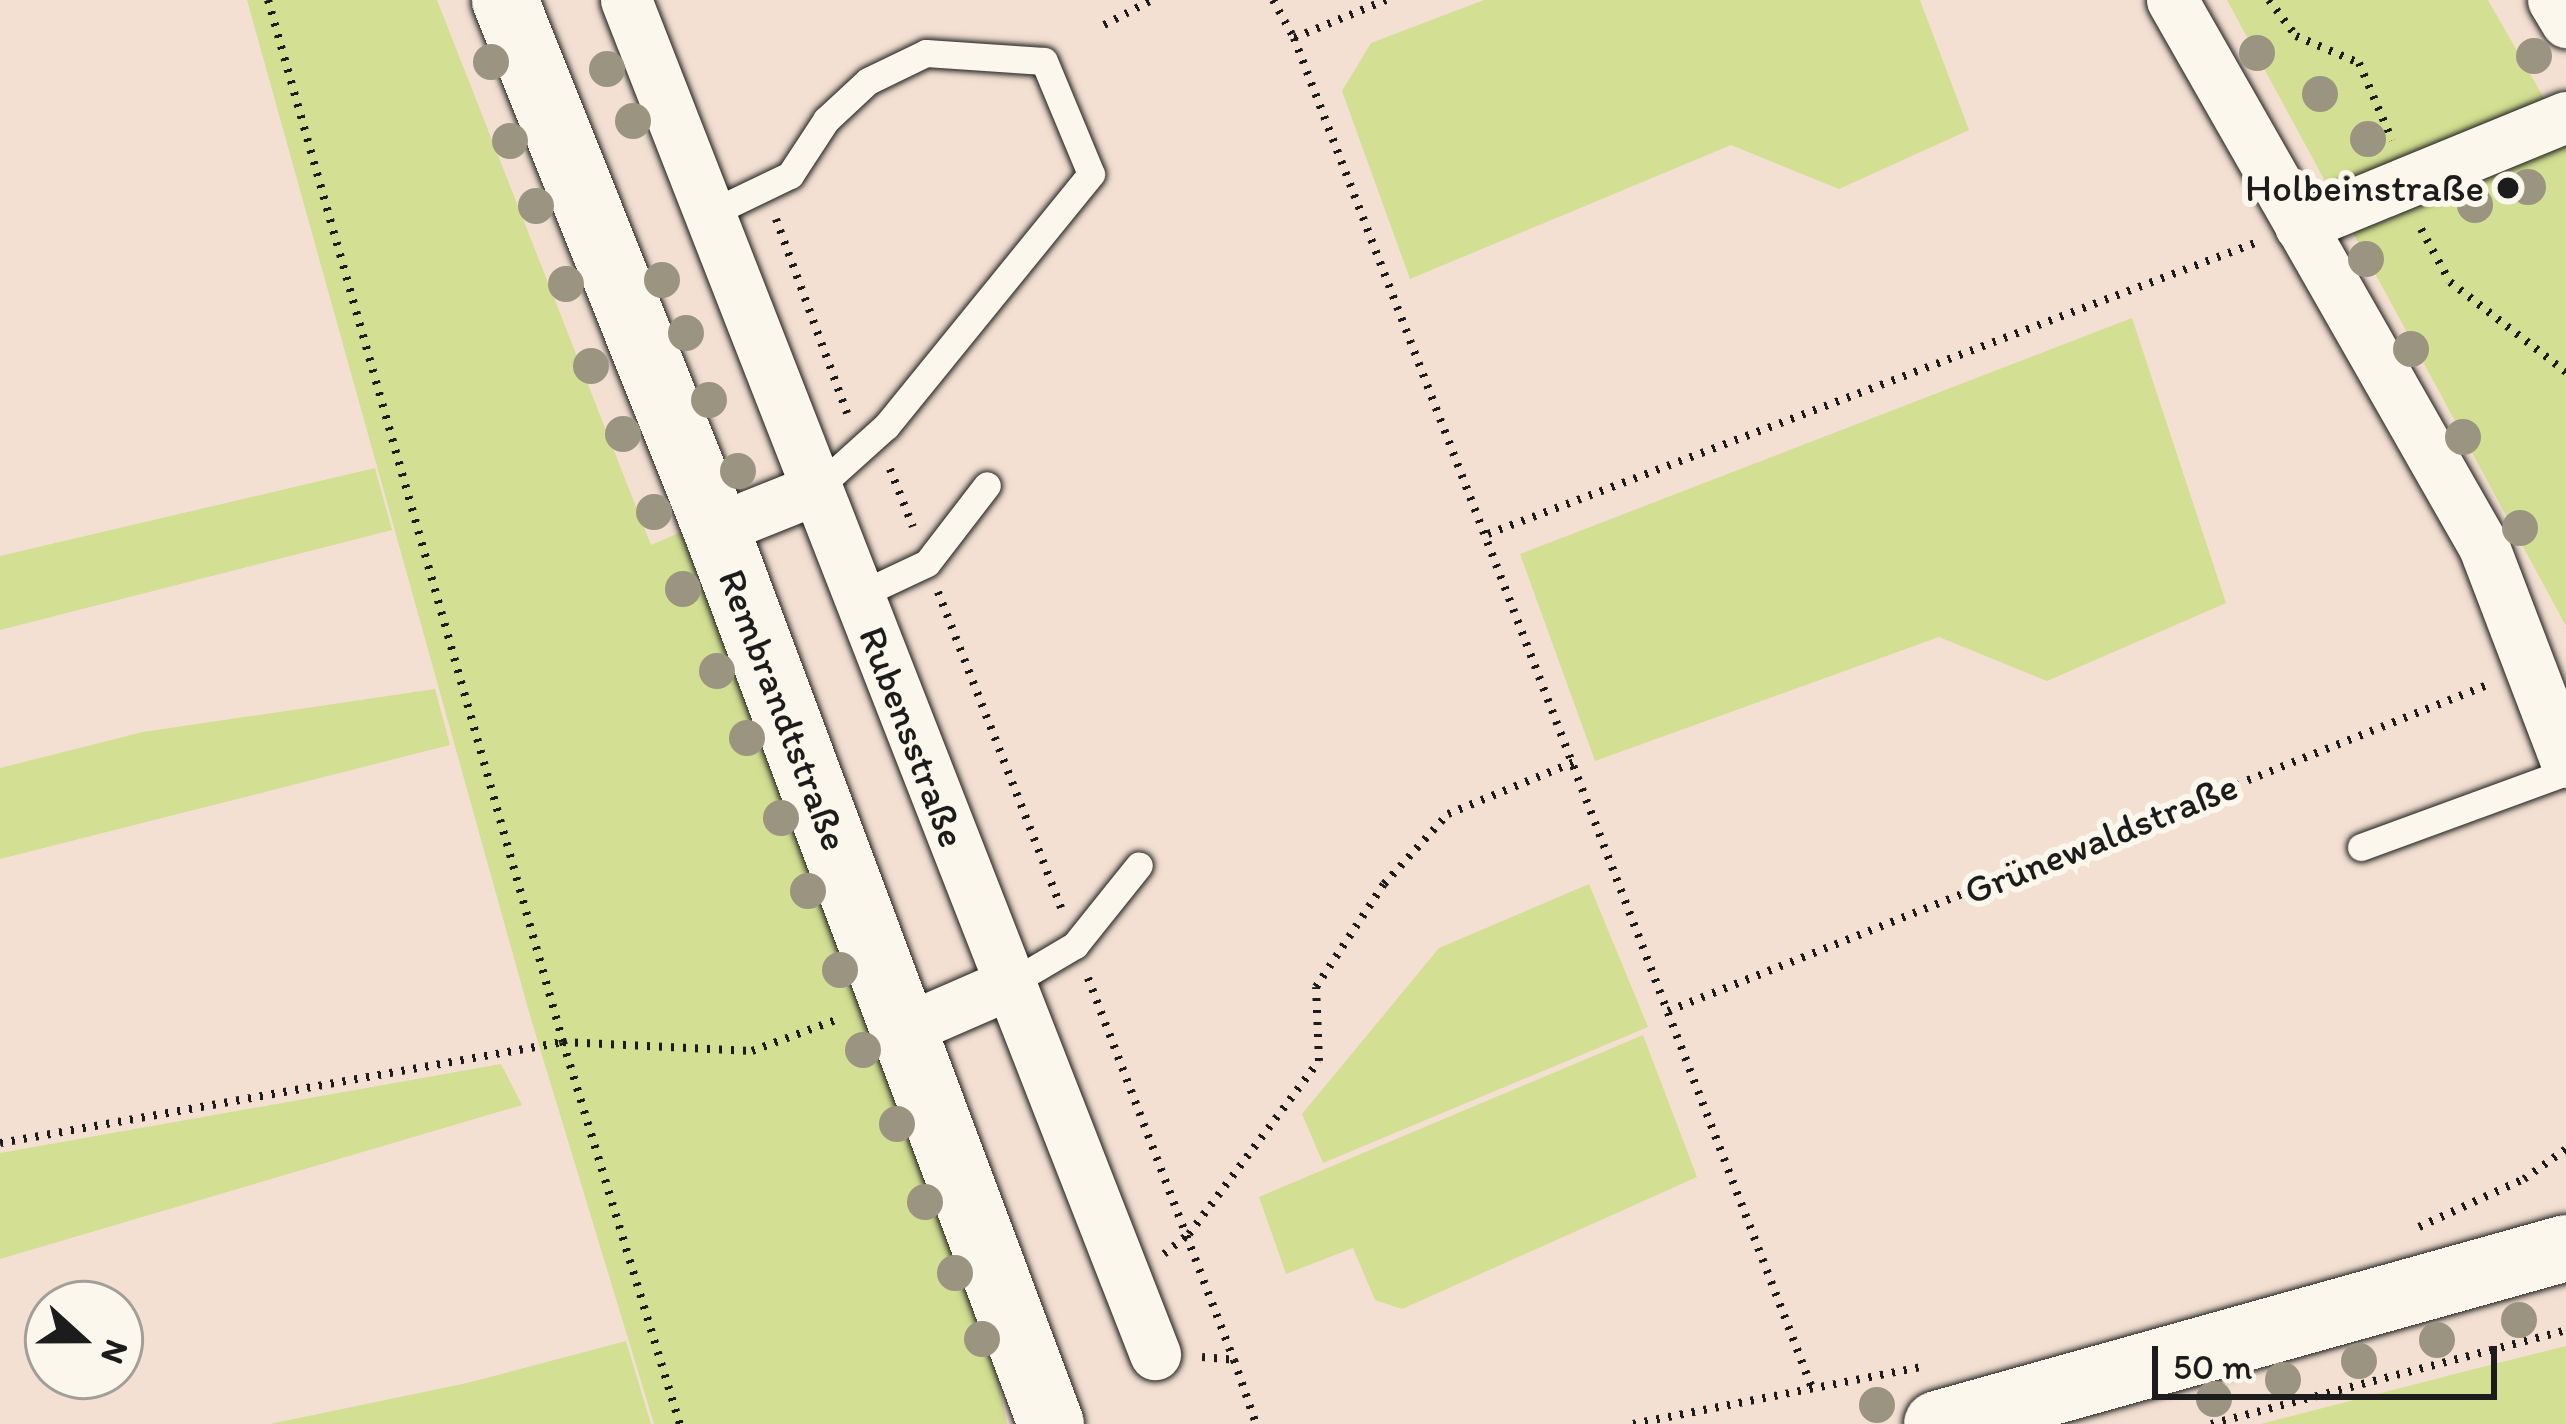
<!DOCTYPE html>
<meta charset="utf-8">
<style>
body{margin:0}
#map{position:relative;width:2566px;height:1424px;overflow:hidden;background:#f3e0d2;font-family:Itim,sans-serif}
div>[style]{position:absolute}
.green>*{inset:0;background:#d3df92}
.path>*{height:8px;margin-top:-4px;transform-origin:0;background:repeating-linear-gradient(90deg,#1c1c1c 0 3px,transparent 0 12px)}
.roads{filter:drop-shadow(0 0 3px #1c1c1c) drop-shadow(0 0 3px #1c1c1c)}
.lane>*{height:27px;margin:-13.5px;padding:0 13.5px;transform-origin:13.5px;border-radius:13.5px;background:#fbf7ec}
.street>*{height:51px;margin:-25.5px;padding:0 25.5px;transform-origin:25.5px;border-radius:25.5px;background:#fbf7ec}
.secondary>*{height:66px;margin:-33px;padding:0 33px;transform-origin:33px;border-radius:33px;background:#fbf7ec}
.trees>*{width:36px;height:36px;margin:-18px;border-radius:50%;background:#9b9481}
.dots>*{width:33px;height:33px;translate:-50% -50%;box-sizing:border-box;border:6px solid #fbf7ec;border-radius:50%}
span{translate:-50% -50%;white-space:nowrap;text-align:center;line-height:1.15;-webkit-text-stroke:12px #fbf7ec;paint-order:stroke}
.poi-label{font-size:39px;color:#1c1c1c}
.right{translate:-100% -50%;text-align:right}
.street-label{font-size:39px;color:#1c1c1c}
.north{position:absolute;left:24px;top:1280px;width:120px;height:120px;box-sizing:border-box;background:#fbf7ec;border:3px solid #a29f99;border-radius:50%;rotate:111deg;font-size:33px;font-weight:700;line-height:48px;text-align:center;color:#1c1c1c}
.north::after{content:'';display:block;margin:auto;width:42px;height:54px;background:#1c1c1c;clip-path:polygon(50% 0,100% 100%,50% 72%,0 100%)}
.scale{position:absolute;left:2152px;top:1346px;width:345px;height:54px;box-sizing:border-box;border:6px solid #1c1c1c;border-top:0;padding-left:15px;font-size:36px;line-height:42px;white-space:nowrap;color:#1c1c1c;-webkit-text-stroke:9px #fbf7ec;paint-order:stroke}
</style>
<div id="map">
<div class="green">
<i style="clip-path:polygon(247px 0,437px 0,651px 545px,681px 532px,986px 1324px,1007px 1424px,654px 1424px,531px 1019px)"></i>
<i style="clip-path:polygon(1484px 0,1920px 0,1969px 130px,1839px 189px,1731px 145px,1410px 279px,1342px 91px,1371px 43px)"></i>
<i style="clip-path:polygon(2227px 0,2488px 0,2566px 137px,2566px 626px)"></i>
<i style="clip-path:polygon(2132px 318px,2226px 603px,2047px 681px,1939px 637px,1595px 761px,1520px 554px)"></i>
<i style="clip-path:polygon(375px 468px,392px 530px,0 630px,0 556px)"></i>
<i style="clip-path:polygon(435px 689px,450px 745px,0 859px,0 768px,143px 732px)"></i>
<i style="clip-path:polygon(1589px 884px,1648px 1027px,1323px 1163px,1302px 1114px,1439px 948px)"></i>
<i style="clip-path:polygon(1643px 1035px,1697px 1177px,1402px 1309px,1375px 1300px,1353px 1248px,1286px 1274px,1259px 1197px)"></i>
<i style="clip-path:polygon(501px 1064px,522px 1105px,0 1259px,0 1153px)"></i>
<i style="clip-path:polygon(626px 1341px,651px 1424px,270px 1424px,467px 1383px)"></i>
<i style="clip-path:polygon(2566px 1346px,2566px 1424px,2261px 1424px,2490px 1365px)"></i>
</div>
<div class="path">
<i style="left:268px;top:0;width:1083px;rotate:74.19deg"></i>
<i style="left:563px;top:1042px;width:400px;rotate:73deg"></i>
<i style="left:1273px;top:0;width:43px;rotate:61.1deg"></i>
<i style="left:1386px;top:0;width:100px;rotate:157.6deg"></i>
<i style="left:1294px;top:38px;width:1446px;rotate:69.01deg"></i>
<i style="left:2269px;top:0;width:45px;rotate:53.1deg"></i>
<i style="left:2296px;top:36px;width:69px;rotate:23.2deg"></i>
<i style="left:2359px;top:63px;width:84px;rotate:66.8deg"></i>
<i style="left:1104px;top:25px;width:54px;rotate:-27.5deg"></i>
<i style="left:776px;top:219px;width:207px;rotate:69.9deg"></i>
<i style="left:2421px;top:229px;width:60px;rotate:61.3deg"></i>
<i style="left:2450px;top:282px;width:147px;rotate:37.8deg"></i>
<i style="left:890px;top:469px;width:62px;rotate:68.4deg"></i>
<i style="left:1488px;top:534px;width:826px;rotate:-20.78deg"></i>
<i style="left:938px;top:592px;width:339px;rotate:68.7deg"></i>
<i style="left:1088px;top:978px;width:409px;rotate:69.1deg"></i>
<i style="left:1668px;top:1011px;width:881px;rotate:-21.7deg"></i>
<i style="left:0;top:1143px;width:572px;rotate:-10.17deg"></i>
<i style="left:563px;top:1042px;width:189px;rotate:2.7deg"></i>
<i style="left:752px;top:1051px;width:95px;rotate:-20.3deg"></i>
<i style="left:2419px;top:1227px;width:115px;rotate:-24.6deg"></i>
<i style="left:2524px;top:1179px;width:52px;rotate:-35.5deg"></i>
<i style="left:1164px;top:1254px;width:32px;rotate:-39deg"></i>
<i style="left:1189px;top:1234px;width:216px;rotate:-53.1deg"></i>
<i style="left:1319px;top:1061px;width:74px;rotate:-92.3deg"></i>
<i style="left:1316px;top:987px;width:123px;rotate:-56.6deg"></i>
<i style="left:1384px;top:884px;width:95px;rotate:-47.6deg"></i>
<i style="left:1448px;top:814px;width:136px;rotate:-22.4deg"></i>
<i style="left:1202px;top:1357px;width:32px;rotate:5deg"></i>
<i style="left:1234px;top:1360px;width:68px;rotate:71deg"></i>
<i style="left:1633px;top:1424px;width:293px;rotate:-11.2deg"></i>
<i style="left:2211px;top:1424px;width:367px;rotate:-14.8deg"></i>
</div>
<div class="roads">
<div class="lane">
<i style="left:711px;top:213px;width:88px;rotate:-25.7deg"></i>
<i style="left:790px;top:175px;width:66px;rotate:-56.8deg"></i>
<i style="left:826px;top:120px;width:57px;rotate:-42.9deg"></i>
<i style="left:868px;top:81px;width:64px;rotate:-25.8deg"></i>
<i style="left:926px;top:53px;width:118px;rotate:3.9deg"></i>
<i style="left:1044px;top:61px;width:122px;rotate:67.4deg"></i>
<i style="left:1091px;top:174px;width:325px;rotate:129.1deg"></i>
<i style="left:886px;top:426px;width:94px;rotate:138deg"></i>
<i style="left:857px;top:596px;width:77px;rotate:-25.2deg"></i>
<i style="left:927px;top:563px;width:98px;rotate:-52.4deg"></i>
<i style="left:2361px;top:847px;width:218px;rotate:-20.1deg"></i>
<i style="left:1009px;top:984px;width:77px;rotate:-30.6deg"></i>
<i style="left:1075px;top:945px;width:102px;rotate:-51.3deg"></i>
</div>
<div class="street">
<i style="left:626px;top:0;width:1454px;rotate:68.66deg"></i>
<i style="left:2172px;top:0;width:630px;rotate:60.3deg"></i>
<i style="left:2484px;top:547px;width:230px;rotate:69.1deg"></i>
<i style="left:2553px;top:0;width:26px;rotate:59deg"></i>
<i style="left:2300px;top:226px;width:287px;rotate:-22.3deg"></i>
<i style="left:716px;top:529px;width:108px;rotate:-21.8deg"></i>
<i style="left:903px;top:1030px;width:116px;rotate:-23.5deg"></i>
</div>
<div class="secondary">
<i style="left:505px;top:0;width:570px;rotate:68.25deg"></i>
<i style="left:716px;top:529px;width:956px;rotate:69.48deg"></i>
<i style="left:1937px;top:1424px;width:653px;rotate:-15.63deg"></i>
</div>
</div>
<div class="trees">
<i style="left:2257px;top:53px"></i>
<i style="left:2534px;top:56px"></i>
<i style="left:491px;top:62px"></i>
<i style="left:607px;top:69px"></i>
<i style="left:2320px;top:94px"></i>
<i style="left:633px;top:121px"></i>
<i style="left:2368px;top:139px"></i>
<i style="left:510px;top:141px"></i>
<i style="left:2528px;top:187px"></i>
<i style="left:2475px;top:205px"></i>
<i style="left:536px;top:206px"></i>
<i style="left:2366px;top:259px"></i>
<i style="left:662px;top:280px"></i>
<i style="left:566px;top:284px"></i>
<i style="left:686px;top:333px"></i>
<i style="left:2411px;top:349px"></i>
<i style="left:591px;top:366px"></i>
<i style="left:709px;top:400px"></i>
<i style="left:623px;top:434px"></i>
<i style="left:2463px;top:437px"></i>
<i style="left:738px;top:471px"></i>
<i style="left:654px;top:512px"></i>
<i style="left:2520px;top:528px"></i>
<i style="left:683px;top:589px"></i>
<i style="left:717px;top:671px"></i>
<i style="left:747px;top:738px"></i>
<i style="left:781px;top:818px"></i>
<i style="left:808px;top:891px"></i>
<i style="left:840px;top:970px"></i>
<i style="left:863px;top:1050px"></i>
<i style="left:897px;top:1124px"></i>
<i style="left:925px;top:1202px"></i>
<i style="left:955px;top:1273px"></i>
<i style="left:2519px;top:1320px"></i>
<i style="left:982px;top:1339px"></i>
<i style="left:2437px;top:1340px"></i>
<i style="left:2359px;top:1361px"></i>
<i style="left:2283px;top:1380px"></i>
<i style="left:2214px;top:1399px"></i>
<i style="left:1877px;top:1405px"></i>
</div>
<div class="dots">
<i style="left:2508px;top:188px;background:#1c1c1c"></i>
</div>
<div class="poi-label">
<span class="right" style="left:2484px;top:188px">Holbeinstraße</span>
</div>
<div class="street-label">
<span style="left:783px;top:710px;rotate:69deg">Rembrandtstraße</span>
<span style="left:912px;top:737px;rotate:69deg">Rubensstraße</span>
<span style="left:2101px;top:839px;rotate:-22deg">Grünewaldstraße</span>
</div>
<div class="north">N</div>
<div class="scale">50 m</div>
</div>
